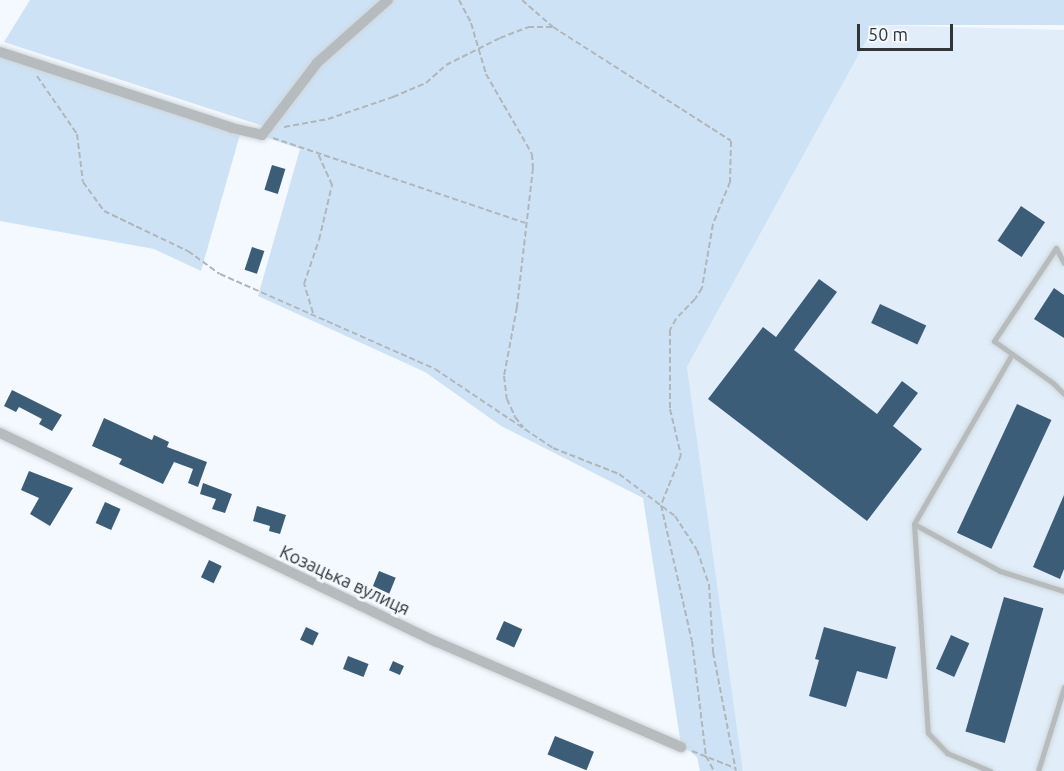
<!DOCTYPE html>
<meta charset="utf-8">
<style>
body{margin:0}
#map{position:relative;width:1064px;height:771px;overflow:hidden;background:#f3f9fe;font-family:Ubuntu,sans-serif}
div>[style]{position:absolute}
.built>*{inset:0;background:#e1eef9}
.green>*{inset:0;background:#cde3f5}
.building>*{inset:0;background:#3b5d77;transform-origin:0 0}
.path>*{height:2px;margin-top:-1px;transform-origin:0;background:repeating-linear-gradient(90deg,#b1b6ba 0 6px,transparent 0 9px)}
.roads{filter:drop-shadow(0 0 2px #d0d6da) drop-shadow(0 0 2px #d0d6da)}
.lane>*{height:5px;margin:-2.5px;padding:0 2.5px;transform-origin:2.5px;border-radius:2.5px;background:#b6bbbe}
.street>*{height:10px;margin:-5px;padding:0 5px;transform-origin:5px;border-radius:5px;background:#b6bbbe}
span{translate:-50% -50%;white-space:nowrap;text-align:center;line-height:1.15;-webkit-text-stroke:6px #f3f9fe;paint-order:stroke}
.street-label{font-size:18px;color:#313538}
.scale{position:absolute;left:857px;top:24px;width:96px;height:27px;box-sizing:border-box;border:3px solid #313538;border-top:0;padding-left:8px;font-size:18px;line-height:21px;white-space:nowrap;color:#313538;-webkit-text-stroke:4px #f3f9fe;paint-order:stroke}
</style>
<div id="map">
<div class="built">
<i style="clip-path:polygon(875px 25px,1064px 30px,1064px 771px,743px 771px,687px 367px)"></i>
</div>
<div class="green">
<i style="clip-path:polygon(30px 0,387px 0,316px 62px,266px 127px,4px 42px)"></i>
<i style="clip-path:polygon(390px 0,1064px 0,1064px 25px,875px 25px,687px 367px,743px 771px,700px 771px,697px 757px,681px 745px,643px 498px,501px 426px,425px 372px,258px 296px,300px 149px,262px 136px,318px 64px)"></i>
<i style="clip-path:polygon(0 53px,241px 131px,201px 271px,154px 249px,0 221px)"></i>
</div>
<div class="building">
<i style="left:272px;top:165px;width:14px;height:26px;rotate:17deg"></i>
<i style="left:1021px;top:206px;width:29px;height:42px;rotate:34deg"></i>
<i style="left:252px;top:247px;width:13px;height:24px;rotate:18deg"></i>
<i style="clip-path:polygon(819px 279px,837px 292px,794px 350px,877px 414px,902px 381px,918px 393px,893px 426px,922px 449px,867px 521px,708px 399px,763px 327px,776px 337px)"></i>
<i style="clip-path:polygon(1054px 288px,1064px 295px,1064px 338px,1034px 319px)"></i>
<i style="left:880px;top:304px;width:51px;height:21px;rotate:25deg"></i>
<i style="clip-path:polygon(12px 390px,62px 415px,52px 431px,39px 424px,42px 419px,19px 407px,16px 412px,4px 406px)"></i>
<i style="left:1017px;top:404px;width:38px;height:142px;rotate:25deg"></i>
<i style="clip-path:polygon(104px 418px,152px 440px,154px 435px,169px 442px,167px 447px,207px 462px,198px 487px,188px 483px,193px 469px,174px 462px,163px 484px,119px 464px,122px 459px,92px 446px)"></i>
<i style="clip-path:polygon(29px 471px,73px 488px,50px 526px,30px 514px,39px 498px,21px 490px)"></i>
<i style="clip-path:polygon(203px 483px,232px 494px,225px 513px,212px 509px,216px 499px,200px 494px)"></i>
<i style="clip-path:polygon(1064px 495px,1064px 569px,1060px 579px,1033px 567px)"></i>
<i style="left:105px;top:502px;width:17px;height:23px;rotate:24deg"></i>
<i style="clip-path:polygon(257px 506px,286px 515px,280px 534px,269px 531px,270px 526px,253px 521px)"></i>
<i style="left:209px;top:560px;width:14px;height:19px;rotate:25deg"></i>
<i style="left:379px;top:571px;width:18px;height:21px;rotate:22deg"></i>
<i style="left:1004px;top:597px;width:41px;height:140px;rotate:16deg"></i>
<i style="left:504px;top:621px;width:20px;height:20px;rotate:24deg"></i>
<i style="left:306px;top:627px;width:14px;height:14px;rotate:25deg"></i>
<i style="clip-path:polygon(824px 627px,896px 647px,887px 679px,857px 671px,846px 707px,809px 696px,819px 660px,815px 659px)"></i>
<i style="left:951px;top:635px;width:20px;height:37px;rotate:24deg"></i>
<i style="left:348px;top:656px;width:22px;height:14px;rotate:21deg"></i>
<i style="left:393px;top:661px;width:12px;height:10px;rotate:24deg"></i>
<i style="left:555px;top:736px;width:42px;height:20px;rotate:22deg"></i>
</div>
<div class="path">
<i style="left:459px;top:0;width:26px;rotate:62deg"></i>
<i style="left:471px;top:23px;width:53px;rotate:73.6deg"></i>
<i style="left:486px;top:74px;width:92px;rotate:60.1deg"></i>
<i style="left:532px;top:154px;width:14px;rotate:86deg"></i>
<i style="left:533px;top:168px;width:140px;rotate:96.6deg"></i>
<i style="left:517px;top:307px;width:70px;rotate:100.7deg"></i>
<i style="left:504px;top:376px;width:23px;rotate:83deg"></i>
<i style="left:507px;top:399px;width:20px;rotate:66deg"></i>
<i style="left:515px;top:417px;width:13px;rotate:51deg"></i>
<i style="left:522px;top:0;width:41px;rotate:41.1deg"></i>
<i style="left:553px;top:27px;width:211px;rotate:32.6deg"></i>
<i style="left:731px;top:141px;width:41px;rotate:91.4deg"></i>
<i style="left:730px;top:182px;width:45px;rotate:112deg"></i>
<i style="left:713px;top:224px;width:65px;rotate:99.8deg"></i>
<i style="left:702px;top:288px;width:13px;rotate:122deg"></i>
<i style="left:695px;top:299px;width:28px;rotate:134deg"></i>
<i style="left:676px;top:319px;width:13px;rotate:119deg"></i>
<i style="left:670px;top:330px;width:79px;rotate:90deg"></i>
<i style="left:670px;top:409px;width:47px;rotate:76.6deg"></i>
<i style="left:681px;top:455px;width:54px;rotate:111.8deg"></i>
<i style="left:661px;top:505px;width:139px;rotate:77.2deg"></i>
<i style="left:692px;top:641px;width:116px;rotate:83.1deg"></i>
<i style="left:706px;top:756px;width:17px;rotate:62deg"></i>
<i style="left:37px;top:76px;width:70px;rotate:55.4deg"></i>
<i style="left:77px;top:134px;width:48px;rotate:82.9deg"></i>
<i style="left:83px;top:182px;width:36px;rotate:54deg"></i>
<i style="left:104px;top:211px;width:93px;rotate:25.5deg"></i>
<i style="left:188px;top:251px;width:39px;rotate:36deg"></i>
<i style="left:220px;top:274px;width:235px;rotate:23.8deg"></i>
<i style="left:435px;top:369px;width:142px;rotate:33.8deg"></i>
<i style="left:553px;top:448px;width:71px;rotate:21.5deg"></i>
<i style="left:619px;top:474px;width:70px;rotate:36.9deg"></i>
<i style="left:675px;top:516px;width:40px;rotate:57.1deg"></i>
<i style="left:697px;top:550px;width:36px;rotate:71deg"></i>
<i style="left:709px;top:584px;width:68px;rotate:86.6deg"></i>
<i style="left:713px;top:652px;width:121px;rotate:79.1deg"></i>
<i style="left:284px;top:127px;width:45px;rotate:-10.3deg"></i>
<i style="left:328px;top:119px;width:69px;rotate:-18.7deg"></i>
<i style="left:393px;top:97px;width:36px;rotate:-23deg"></i>
<i style="left:426px;top:83px;width:27px;rotate:-42deg"></i>
<i style="left:446px;top:65px;width:60px;rotate:-26.6deg"></i>
<i style="left:500px;top:38px;width:30px;rotate:-21deg"></i>
<i style="left:528px;top:27px;width:25px"></i>
<i style="left:273px;top:138px;width:266px;rotate:18.6deg"></i>
<i style="left:313px;top:313px;width:30px;rotate:-107deg"></i>
<i style="left:304px;top:284px;width:46px;rotate:-71.2deg"></i>
<i style="left:319px;top:240px;width:57px;rotate:-76.7deg"></i>
<i style="left:332px;top:185px;width:34px;rotate:-114deg"></i>
<i style="left:692px;top:751px;width:46px;rotate:21.6deg"></i>
</div>
<div class="roads">
<div class="lane">
<i style="left:1064px;top:263px;width:17px;rotate:-118deg"></i>
<i style="left:1056px;top:248px;width:112px;rotate:123.7deg"></i>
<i style="left:994px;top:341px;width:72px;rotate:35.4deg"></i>
<i style="left:1053px;top:383px;width:16px;rotate:45deg"></i>
<i style="left:1012px;top:354px;width:196px;rotate:120deg"></i>
<i style="left:914px;top:524px;width:98px;rotate:28.7deg"></i>
<i style="left:1000px;top:571px;width:67px;rotate:17.4deg"></i>
<i style="left:914px;top:524px;width:209px;rotate:86.2deg"></i>
<i style="left:928px;top:733px;width:28px;rotate:46deg"></i>
<i style="left:947px;top:753px;width:47px;rotate:22.7deg"></i>
<i style="left:1038px;top:771px;width:88px;rotate:-72.8deg"></i>
</div>
<div class="street">
<i style="left:0;top:52px;width:244px;rotate:18.1deg"></i>
<i style="left:232px;top:128px;width:31px;rotate:13deg"></i>
<i style="left:262px;top:135px;width:91px;rotate:-52.6deg"></i>
<i style="left:317px;top:63px;width:95px;rotate:-41.6deg"></i>
<i style="left:0;top:433px;width:484px;rotate:25.6deg"></i>
<i style="left:437px;top:642px;width:266px;rotate:23.3deg"></i>
</div>
</div>
<div class="street-label">
<span style="left:345px;top:580px;rotate:25deg">Козацька вулиця</span>
</div>
<div class="scale">50 m</div>
</div>
